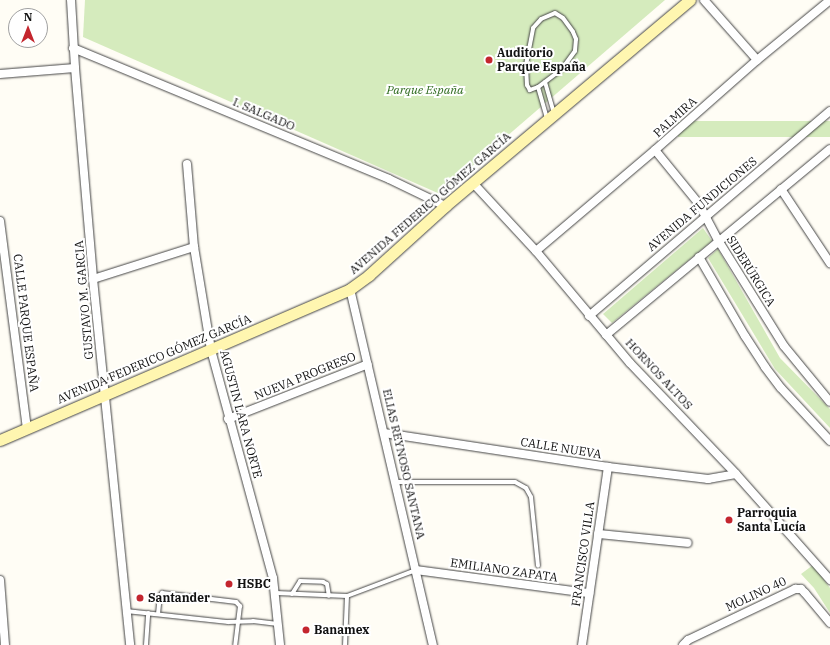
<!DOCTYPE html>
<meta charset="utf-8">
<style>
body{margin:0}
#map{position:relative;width:830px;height:645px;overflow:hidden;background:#fffdf5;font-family:"IBM Plex Serif",serif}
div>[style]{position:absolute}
.green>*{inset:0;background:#d5ebbd;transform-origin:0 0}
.roads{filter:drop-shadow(0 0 1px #444) drop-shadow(0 0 1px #444)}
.lane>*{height:4px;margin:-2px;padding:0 2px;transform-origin:2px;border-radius:2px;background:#fff}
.street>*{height:8px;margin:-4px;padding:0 4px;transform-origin:4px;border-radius:4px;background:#fff}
.secondary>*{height:11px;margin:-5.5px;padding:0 5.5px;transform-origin:5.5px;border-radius:5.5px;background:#fff6b0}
.dots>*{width:11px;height:11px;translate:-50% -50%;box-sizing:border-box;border:2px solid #fff;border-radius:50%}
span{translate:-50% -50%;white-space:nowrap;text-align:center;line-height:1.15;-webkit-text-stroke:4px #fff;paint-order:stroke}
.poi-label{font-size:12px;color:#111;font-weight:700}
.left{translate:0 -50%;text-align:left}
.park-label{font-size:12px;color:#2f6b1f;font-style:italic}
.street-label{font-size:12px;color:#111}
.north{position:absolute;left:8px;top:8px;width:40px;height:40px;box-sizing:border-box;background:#fff;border:1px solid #a0a0a0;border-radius:50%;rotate:0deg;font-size:11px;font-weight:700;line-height:16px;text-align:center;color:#111}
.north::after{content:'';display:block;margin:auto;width:14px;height:18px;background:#c4262e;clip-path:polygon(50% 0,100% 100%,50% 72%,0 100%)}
</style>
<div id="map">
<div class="green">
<i style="clip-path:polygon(85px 0,665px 0,440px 194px,83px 37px)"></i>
<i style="left:830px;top:121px;width:16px;height:152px;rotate:90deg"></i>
<i style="clip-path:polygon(703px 228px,712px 241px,612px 323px,603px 314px)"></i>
<i style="clip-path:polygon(718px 249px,780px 358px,830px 409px,830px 428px,775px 369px,708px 258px)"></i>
<i style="clip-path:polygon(813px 565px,830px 588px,830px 613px,814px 588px,801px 574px)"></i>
</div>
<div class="roads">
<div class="lane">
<i style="left:555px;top:13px;width:9px;rotate:32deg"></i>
<i style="left:563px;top:18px;width:17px;rotate:54deg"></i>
<i style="left:573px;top:32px;width:8px;rotate:67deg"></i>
<i style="left:576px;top:39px;width:12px;rotate:95deg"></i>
<i style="left:575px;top:51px;width:22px;rotate:126deg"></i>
<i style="left:562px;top:69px;width:30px;rotate:143deg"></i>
<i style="left:538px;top:87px;width:9px;rotate:159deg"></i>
<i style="left:530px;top:90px;width:6px;rotate:-121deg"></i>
<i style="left:527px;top:85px;width:20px;rotate:-93deg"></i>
<i style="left:526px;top:65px;width:38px;rotate:-79deg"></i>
<i style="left:533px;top:28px;width:12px;rotate:-48deg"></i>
<i style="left:541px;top:19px;width:15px;rotate:-23deg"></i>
<i style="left:545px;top:82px;width:32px;rotate:74deg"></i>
<i style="left:538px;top:87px;width:32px;rotate:74deg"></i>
<i style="left:395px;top:482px;width:120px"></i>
<i style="left:515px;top:482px;width:13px;rotate:29deg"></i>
<i style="left:526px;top:488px;width:10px;rotate:61deg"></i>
<i style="left:531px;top:497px;width:69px;rotate:84.2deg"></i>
<i style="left:276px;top:593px;width:71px;rotate:2.4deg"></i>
<i style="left:347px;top:596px;width:49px;rotate:92.3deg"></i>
<i style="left:292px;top:594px;width:15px;rotate:-58deg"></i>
<i style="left:300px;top:581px;width:23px;rotate:2deg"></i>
<i style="left:323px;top:582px;width:4px;rotate:27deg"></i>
<i style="left:327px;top:584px;width:12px;rotate:81deg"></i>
<i style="left:347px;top:596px;width:74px;rotate:-20.6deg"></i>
<i style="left:126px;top:611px;width:103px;rotate:6.2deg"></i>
<i style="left:228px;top:622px;width:25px;rotate:-2deg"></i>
<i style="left:253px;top:621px;width:25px;rotate:7deg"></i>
<i style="left:158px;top:614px;width:18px;rotate:-84deg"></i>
<i style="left:160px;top:596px;width:4px;rotate:-56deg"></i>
<i style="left:162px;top:593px;width:75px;rotate:6.9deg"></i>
<i style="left:236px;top:602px;width:6px;rotate:45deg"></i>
<i style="left:240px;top:606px;width:39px;rotate:97deg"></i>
<i style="left:146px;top:645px;width:32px;rotate:-86deg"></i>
</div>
<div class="street">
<i style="left:71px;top:0;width:68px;rotate:86.6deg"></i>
<i style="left:75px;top:68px;width:212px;rotate:85.1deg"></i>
<i style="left:93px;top:279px;width:368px;rotate:84.2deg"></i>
<i style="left:704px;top:0;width:80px;rotate:48.5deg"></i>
<i style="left:73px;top:48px;width:342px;rotate:22.5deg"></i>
<i style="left:389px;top:179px;width:62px;rotate:25.7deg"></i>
<i style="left:0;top:74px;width:75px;rotate:-4.6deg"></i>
<i style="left:655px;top:150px;width:70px;rotate:50.8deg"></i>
<i style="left:699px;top:204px;width:41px;rotate:62.2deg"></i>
<i style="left:718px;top:240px;width:125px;rotate:58.1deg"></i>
<i style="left:784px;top:346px;width:72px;rotate:50.6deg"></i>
<i style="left:187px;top:164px;width:83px;rotate:85.2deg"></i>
<i style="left:194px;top:247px;width:104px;rotate:80.6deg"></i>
<i style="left:211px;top:350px;width:236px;rotate:74.8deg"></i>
<i style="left:273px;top:578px;width:67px;rotate:84deg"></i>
<i style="left:473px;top:183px;width:93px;rotate:47.2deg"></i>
<i style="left:536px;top:251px;width:146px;rotate:50deg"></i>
<i style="left:630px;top:363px;width:153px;rotate:46.3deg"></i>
<i style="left:736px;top:474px;width:142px;rotate:48.4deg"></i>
<i style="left:781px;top:189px;width:89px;rotate:56.5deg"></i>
<i style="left:0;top:221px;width:209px;rotate:82.6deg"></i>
<i style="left:536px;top:251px;width:156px;rotate:-40.3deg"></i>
<i style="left:655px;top:150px;width:136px;rotate:-41.4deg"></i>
<i style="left:757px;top:60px;width:94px;rotate:-39.4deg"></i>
<i style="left:699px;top:257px;width:91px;rotate:59.8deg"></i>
<i style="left:745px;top:336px;width:37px;rotate:57deg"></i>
<i style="left:765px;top:367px;width:26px;rotate:53deg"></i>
<i style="left:781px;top:388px;width:72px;rotate:47.2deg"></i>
<i style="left:93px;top:279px;width:106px;rotate:-17.6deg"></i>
<i style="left:350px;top:289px;width:366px;rotate:76.9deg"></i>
<i style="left:589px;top:316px;width:316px;rotate:-40.4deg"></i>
<i style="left:606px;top:335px;width:291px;rotate:-39.7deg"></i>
<i style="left:228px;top:419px;width:150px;rotate:-21.4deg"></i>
<i style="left:384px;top:433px;width:227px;rotate:8.6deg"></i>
<i style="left:608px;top:467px;width:101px;rotate:6.8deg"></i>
<i style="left:708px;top:479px;width:28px;rotate:-10deg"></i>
<i style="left:598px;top:534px;width:90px;rotate:5.7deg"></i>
<i style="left:416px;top:570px;width:175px;rotate:7.6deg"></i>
<i style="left:0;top:580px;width:65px;rotate:85.6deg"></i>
<i style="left:582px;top:645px;width:180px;rotate:-81.7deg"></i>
<i style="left:683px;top:645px;width:7px;rotate:-45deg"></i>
<i style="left:688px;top:640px;width:119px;rotate:-25.5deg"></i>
<i style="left:795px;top:589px;width:6px"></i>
<i style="left:801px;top:589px;width:6px;rotate:45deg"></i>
<i style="left:805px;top:593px;width:39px;rotate:50deg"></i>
</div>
<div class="secondary">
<i style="left:0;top:440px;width:381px;rotate:-23.3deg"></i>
<i style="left:350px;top:289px;width:24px;rotate:-36deg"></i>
<i style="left:369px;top:275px;width:103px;rotate:-42.2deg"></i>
<i style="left:445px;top:206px;width:320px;rotate:-40.1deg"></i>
</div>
</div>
<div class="dots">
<i style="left:489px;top:60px;background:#c4262e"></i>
<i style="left:729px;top:520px;background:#c4262e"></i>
<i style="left:229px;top:584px;background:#c4262e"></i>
<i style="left:140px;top:598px;background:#c4262e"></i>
<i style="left:306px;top:630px;background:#c4262e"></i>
</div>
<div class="poi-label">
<span class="left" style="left:497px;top:60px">Auditorio<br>Parque España</span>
<span class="left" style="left:737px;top:520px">Parroquia<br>Santa Lucía</span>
<span class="left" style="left:237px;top:584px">HSBC</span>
<span class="left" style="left:148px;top:598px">Santander</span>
<span class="left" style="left:314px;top:630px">Banamex</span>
</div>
<div class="park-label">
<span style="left:425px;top:90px">Parque España</span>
</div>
<div class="street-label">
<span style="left:264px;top:114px;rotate:23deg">I. SALGADO</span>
<span style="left:675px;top:117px;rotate:-42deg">PALMIRA</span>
<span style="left:430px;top:203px;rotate:-41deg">AVENIDA FEDERICO GÓMEZ GARCÍA</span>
<span style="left:702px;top:204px;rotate:-40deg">AVENIDA FUNDICIONES</span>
<span style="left:751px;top:271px;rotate:58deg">SIDERÚRGICA</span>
<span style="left:84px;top:300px;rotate:-95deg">GUSTAVO M. GARCIA</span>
<span style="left:26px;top:323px;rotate:83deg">CALLE PARQUE ESPAÑA</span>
<span style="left:154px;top:359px;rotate:-23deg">AVENIDA FEDERICO GÓMEZ GARCÍA</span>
<span style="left:659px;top:374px;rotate:47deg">HORNOS ALTOS</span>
<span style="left:305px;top:376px;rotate:-22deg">NUEVA PROGRESO</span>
<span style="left:241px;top:414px;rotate:75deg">AGUSTIN LARA NORTE</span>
<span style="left:561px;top:448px;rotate:9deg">CALLE NUEVA</span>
<span style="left:404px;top:464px;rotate:77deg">ELIAS REYNOSO SANTANA</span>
<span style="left:583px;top:554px;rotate:-82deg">FRANCISCO VILLA</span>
<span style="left:504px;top:570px;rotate:8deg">EMILIANO ZAPATA</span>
<span style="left:756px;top:594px;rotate:-25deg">MOLINO 40</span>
</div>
<div class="north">N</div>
</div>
